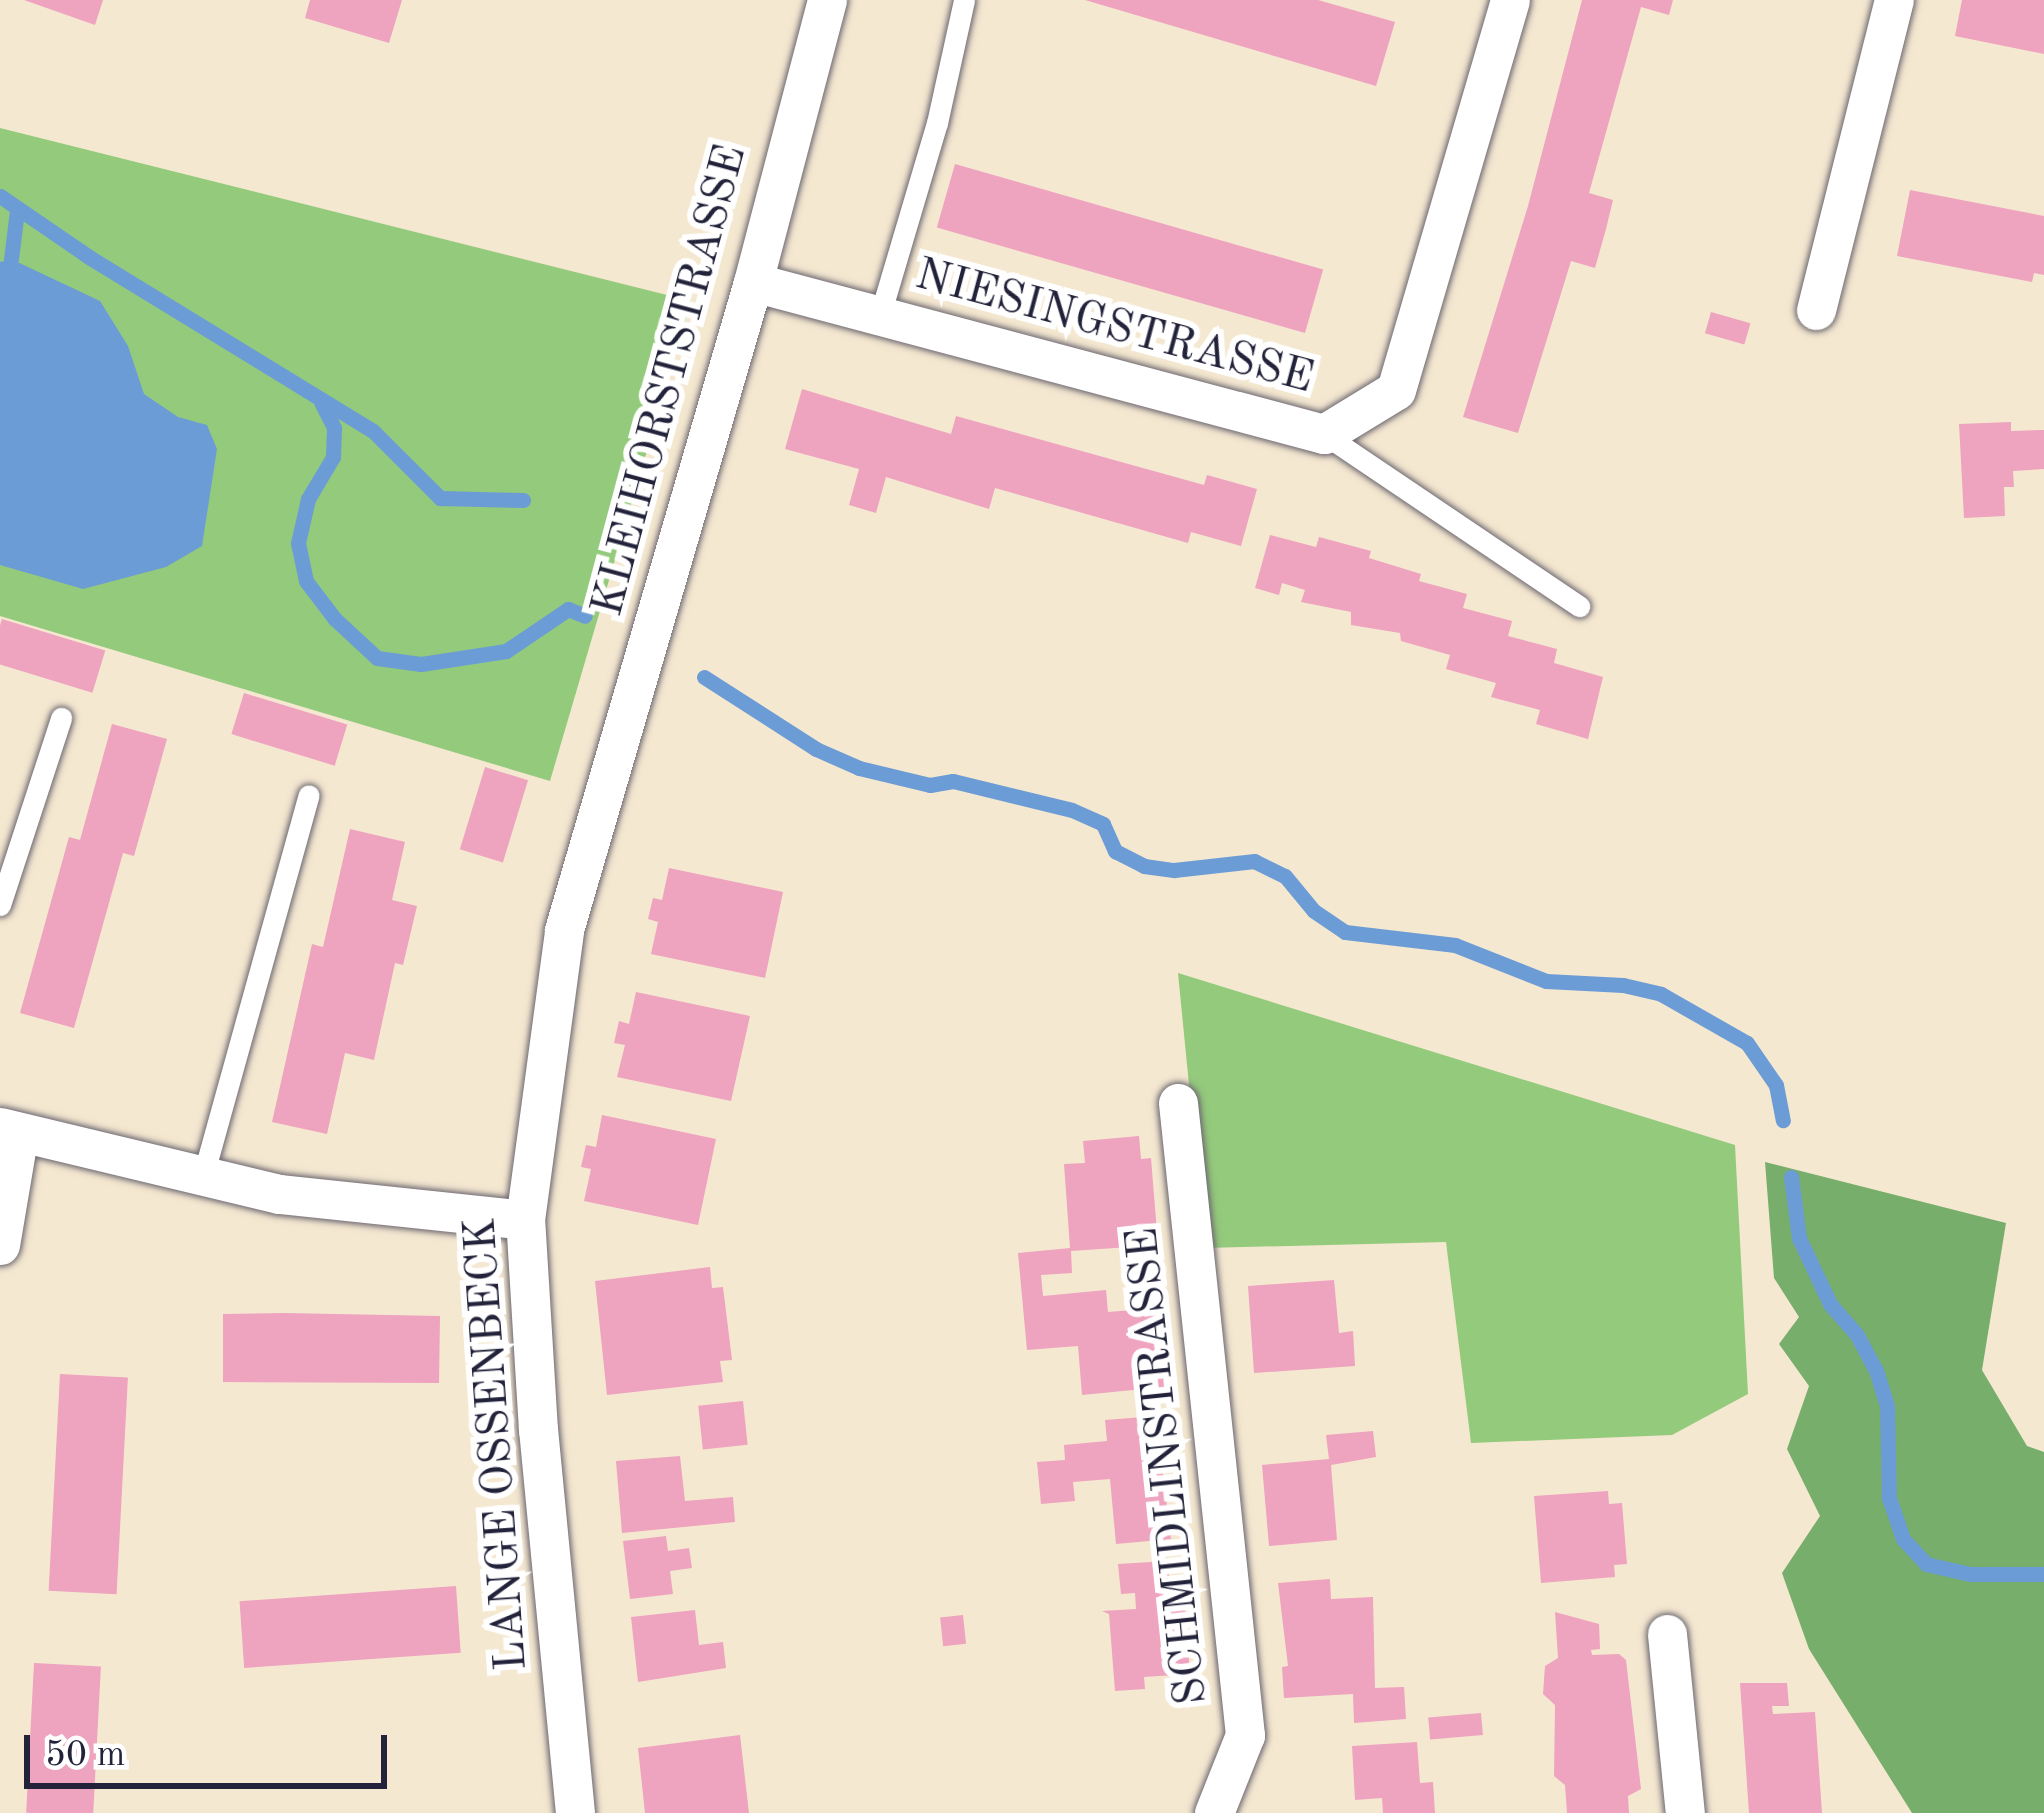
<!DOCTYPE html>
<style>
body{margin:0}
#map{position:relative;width:2044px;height:1813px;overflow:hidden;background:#f5e8d1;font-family:"Old Standard TT",serif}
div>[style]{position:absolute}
.green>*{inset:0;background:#94ca7c}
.forest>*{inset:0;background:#77ae6c}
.water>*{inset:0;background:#6c9cd5}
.stream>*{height:15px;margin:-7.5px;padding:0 7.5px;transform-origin:7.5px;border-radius:7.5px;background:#6c9cd5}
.building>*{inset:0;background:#eea3bf;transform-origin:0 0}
.roads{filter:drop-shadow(0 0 3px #6c6770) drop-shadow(0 0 3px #6c6770)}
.lane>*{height:21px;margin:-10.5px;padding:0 10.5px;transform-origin:10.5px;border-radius:10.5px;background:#fff}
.street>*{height:39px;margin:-19.5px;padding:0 19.5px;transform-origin:19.5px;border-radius:19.5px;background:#fff}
span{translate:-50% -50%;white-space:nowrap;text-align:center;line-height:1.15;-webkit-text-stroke:12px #fff;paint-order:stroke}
.street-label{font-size:45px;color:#22223b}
.scale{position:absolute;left:24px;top:1735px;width:363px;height:54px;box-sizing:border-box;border:6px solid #22223b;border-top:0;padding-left:15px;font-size:36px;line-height:42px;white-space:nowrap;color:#22223b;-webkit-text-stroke:9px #fff;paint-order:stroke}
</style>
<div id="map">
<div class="green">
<i style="clip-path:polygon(0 128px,691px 301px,550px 781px,0 616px)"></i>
<i style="clip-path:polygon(1178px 973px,1735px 1145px,1748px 1394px,1672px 1435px,1471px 1443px,1446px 1242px,1205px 1248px)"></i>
</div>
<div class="forest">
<i style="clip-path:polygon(1765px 1162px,2006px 1223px,1982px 1370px,2027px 1446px,2044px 1452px,2044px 1813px,1912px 1813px,1809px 1649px,1782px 1573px,1820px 1516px,1787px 1449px,1809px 1386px,1779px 1344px,1799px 1317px,1774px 1278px)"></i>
</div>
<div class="water">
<i style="clip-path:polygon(11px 259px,100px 301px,128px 346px,144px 394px,178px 417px,207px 425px,217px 449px,202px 546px,166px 567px,83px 589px,0 565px,0 262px)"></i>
</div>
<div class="stream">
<i style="left:0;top:196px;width:108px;rotate:34.4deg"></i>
<i style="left:89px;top:257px;width:333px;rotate:31.5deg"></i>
<i style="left:373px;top:431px;width:95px;rotate:45deg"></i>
<i style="left:440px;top:498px;width:83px;rotate:1.4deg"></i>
<i style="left:11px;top:259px;width:49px;rotate:-83deg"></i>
<i style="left:321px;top:402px;width:29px;rotate:63deg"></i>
<i style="left:334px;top:428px;width:29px;rotate:92deg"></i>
<i style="left:333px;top:457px;width:49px;rotate:120.8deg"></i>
<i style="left:308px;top:499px;width:45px;rotate:102.8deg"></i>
<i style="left:298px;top:543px;width:39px;rotate:78deg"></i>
<i style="left:306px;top:581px;width:48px;rotate:52.7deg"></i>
<i style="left:335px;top:619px;width:57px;rotate:42.9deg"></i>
<i style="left:377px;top:658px;width:44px;rotate:7.8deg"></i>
<i style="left:421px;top:664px;width:86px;rotate:-8.7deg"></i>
<i style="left:506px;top:651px;width:75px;rotate:-34.1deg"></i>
<i style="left:568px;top:609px;width:18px;rotate:22deg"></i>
<i style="left:704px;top:677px;width:133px;rotate:32.7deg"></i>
<i style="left:816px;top:749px;width:47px;rotate:23.8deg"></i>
<i style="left:859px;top:768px;width:73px;rotate:13.5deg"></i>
<i style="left:930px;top:785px;width:23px;rotate:-10deg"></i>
<i style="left:953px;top:781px;width:122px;rotate:13.7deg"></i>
<i style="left:1072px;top:810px;width:34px;rotate:24deg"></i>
<i style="left:1103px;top:824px;width:30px;rotate:66deg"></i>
<i style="left:1115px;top:851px;width:33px;rotate:27deg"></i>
<i style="left:1144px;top:866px;width:30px;rotate:8deg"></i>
<i style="left:1174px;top:870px;width:81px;rotate:-6.4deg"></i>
<i style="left:1254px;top:861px;width:34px;rotate:26deg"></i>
<i style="left:1285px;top:876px;width:45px;rotate:50.4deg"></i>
<i style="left:1314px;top:911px;width:37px;rotate:34deg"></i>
<i style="left:1345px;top:932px;width:111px;rotate:6.7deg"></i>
<i style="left:1455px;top:945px;width:98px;rotate:21.6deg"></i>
<i style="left:1546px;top:981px;width:77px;rotate:3deg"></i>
<i style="left:1623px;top:985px;width:39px;rotate:13deg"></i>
<i style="left:1661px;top:994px;width:99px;rotate:29.7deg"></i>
<i style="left:1747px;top:1043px;width:51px;rotate:55.4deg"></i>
<i style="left:1776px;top:1085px;width:36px;rotate:79deg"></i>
<i style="left:1791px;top:1177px;width:62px;rotate:82.5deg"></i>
<i style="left:1799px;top:1238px;width:73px;rotate:64.8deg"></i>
<i style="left:1830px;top:1304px;width:41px;rotate:48.9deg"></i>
<i style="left:1857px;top:1335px;width:40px;rotate:62deg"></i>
<i style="left:1876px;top:1370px;width:37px;rotate:73deg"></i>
<i style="left:1887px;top:1405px;width:93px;rotate:88.8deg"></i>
<i style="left:1889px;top:1498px;width:43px;rotate:71.1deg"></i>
<i style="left:1903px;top:1539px;width:34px;rotate:47deg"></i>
<i style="left:1926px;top:1564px;width:45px;rotate:12.8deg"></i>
<i style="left:1970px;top:1574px;width:74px"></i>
</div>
<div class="building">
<i style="clip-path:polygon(24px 0,103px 0,95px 25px)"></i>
<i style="clip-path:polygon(310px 0,402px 0,389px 43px,305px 18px)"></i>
<i style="clip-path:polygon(1085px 0,1318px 0,1395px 22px,1376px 86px)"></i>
<i style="clip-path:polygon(1582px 0,1673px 0,1669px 15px,1641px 7px,1589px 193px,1613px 200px,1606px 229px,1595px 268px,1571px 261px,1518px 433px,1463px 417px,1528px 206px)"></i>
<i style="clip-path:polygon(1962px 0,2044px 0,2044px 54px,1955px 36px)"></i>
<i style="left:955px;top:164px;width:383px;height:66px;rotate:16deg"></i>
<i style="clip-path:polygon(1910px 190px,2044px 216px,2044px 275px,2034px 273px,2032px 282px,1897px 256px)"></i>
<i style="left:1711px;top:312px;width:41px;height:22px;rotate:16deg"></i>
<i style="clip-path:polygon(802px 389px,951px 434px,956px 416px,1204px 485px,1207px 475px,1257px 489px,1241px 546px,1191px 532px,1188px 543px,995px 488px,989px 509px,886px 477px,876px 513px,849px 505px,859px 469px,785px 449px)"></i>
<i style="clip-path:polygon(2011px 422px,2011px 431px,2044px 430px,2044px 469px,2013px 471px,2014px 487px,2004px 487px,2005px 516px,1964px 518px,1959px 424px)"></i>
<i style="clip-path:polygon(1270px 535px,1316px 547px,1319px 537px,1371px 551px,1369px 558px,1421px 574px,1419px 581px,1467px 594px,1463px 608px,1512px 621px,1508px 636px,1557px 649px,1554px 663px,1603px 677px,1588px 739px,1536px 724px,1540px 710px,1491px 697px,1496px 683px,1446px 669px,1450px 655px,1401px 641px,1400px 633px,1351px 625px,1351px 612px,1301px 602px,1305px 590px,1282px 583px,1279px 595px,1255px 588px)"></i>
<i style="left:2px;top:619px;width:108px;height:44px;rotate:17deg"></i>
<i style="left:244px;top:693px;width:108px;height:43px;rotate:17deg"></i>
<i style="clip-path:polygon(112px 724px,167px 739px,134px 856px,123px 853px,74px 1028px,20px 1013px,69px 837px,80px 840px)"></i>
<i style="left:485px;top:767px;width:45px;height:86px;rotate:17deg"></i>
<i style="clip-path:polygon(350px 829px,405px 842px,392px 900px,417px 906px,403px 965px,395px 963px,374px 1060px,345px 1053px,327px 1134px,272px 1122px,312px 944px,323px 947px)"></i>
<i style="clip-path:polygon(669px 868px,783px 892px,765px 978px,651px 954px,658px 922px,648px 919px,653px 898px,662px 900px)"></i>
<i style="clip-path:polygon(636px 992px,750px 1016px,731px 1101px,617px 1077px,625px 1045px,614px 1043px,619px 1021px,629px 1024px)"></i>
<i style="clip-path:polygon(602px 1115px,716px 1139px,698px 1225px,584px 1201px,591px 1169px,581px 1167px,586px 1145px,596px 1147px)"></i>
<i style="clip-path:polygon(1139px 1136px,1141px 1159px,1151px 1158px,1157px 1232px,1144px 1233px,1144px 1246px,1071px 1251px,1072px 1273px,1041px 1275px,1043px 1296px,1106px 1290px,1108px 1312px,1157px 1308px,1159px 1330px,1164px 1329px,1164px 1387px,1082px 1395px,1078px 1346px,1027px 1350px,1018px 1253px,1070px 1248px,1064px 1164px,1085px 1163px,1083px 1141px)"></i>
<i style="clip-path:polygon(710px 1267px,712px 1288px,723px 1287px,732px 1360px,720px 1361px,723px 1382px,607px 1395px,595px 1281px)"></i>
<i style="clip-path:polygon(1334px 1280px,1339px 1333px,1353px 1331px,1355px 1366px,1254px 1373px,1248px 1286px)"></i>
<i style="clip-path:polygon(284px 1313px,440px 1316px,439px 1383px,223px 1382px,223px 1314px)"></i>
<i style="left:60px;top:1374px;width:68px;height:217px;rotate:3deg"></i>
<i style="left:743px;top:1401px;width:44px;height:45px;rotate:84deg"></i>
<i style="clip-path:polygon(1156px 1416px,1171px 1539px,1116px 1544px,1110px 1479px,1073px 1482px,1075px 1501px,1041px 1504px,1037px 1462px,1065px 1460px,1064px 1445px,1107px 1441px,1105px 1420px)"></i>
<i style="clip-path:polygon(1373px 1431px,1376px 1457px,1331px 1465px,1337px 1540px,1269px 1546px,1262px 1465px,1329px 1459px,1326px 1435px)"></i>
<i style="clip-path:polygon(680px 1456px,685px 1501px,733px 1497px,735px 1522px,622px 1533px,616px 1461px)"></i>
<i style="clip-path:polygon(1608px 1491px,1609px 1504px,1622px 1503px,1627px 1564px,1614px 1565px,1615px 1577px,1541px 1583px,1534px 1496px)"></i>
<i style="clip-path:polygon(666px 1536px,668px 1551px,689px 1548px,692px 1568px,670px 1571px,673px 1594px,630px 1599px,623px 1541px)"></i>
<i style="clip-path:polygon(1168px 1561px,1170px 1588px,1183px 1587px,1190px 1674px,1144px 1677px,1145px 1689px,1115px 1691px,1109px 1614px,1102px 1611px,1136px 1609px,1135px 1593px,1121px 1594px,1118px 1564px)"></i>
<i style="clip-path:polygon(1330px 1579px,1331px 1599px,1373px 1597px,1375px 1688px,1404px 1687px,1406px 1719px,1354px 1723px,1353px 1694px,1284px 1698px,1282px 1667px,1288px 1666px,1278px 1583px)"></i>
<i style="left:456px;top:1586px;width:67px;height:217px;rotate:86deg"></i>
<i style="clip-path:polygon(695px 1610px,699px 1645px,723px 1642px,726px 1668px,638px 1682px,631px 1617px)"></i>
<i style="clip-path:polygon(1555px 1612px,1599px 1624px,1600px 1649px,1591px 1650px,1592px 1655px,1619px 1654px,1626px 1660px,1641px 1789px,1628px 1796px,1629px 1813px,1567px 1813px,1565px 1785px,1554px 1776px,1555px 1705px,1543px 1694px,1545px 1666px,1558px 1658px)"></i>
<i style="left:963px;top:1615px;width:29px;height:23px;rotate:84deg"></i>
<i style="left:34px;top:1663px;width:67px;height:150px;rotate:3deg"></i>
<i style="clip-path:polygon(1740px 1683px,1787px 1683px,1789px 1706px,1772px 1706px,1773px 1714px,1815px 1712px,1822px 1813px,1749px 1813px)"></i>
<i style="left:1481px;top:1713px;width:22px;height:53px;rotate:85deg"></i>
<i style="clip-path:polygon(740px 1735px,749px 1813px,645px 1813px,638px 1748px)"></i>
<i style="clip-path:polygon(1417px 1742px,1420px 1783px,1433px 1782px,1435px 1813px,1383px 1813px,1382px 1798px,1355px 1800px,1352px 1746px)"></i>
</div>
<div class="roads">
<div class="lane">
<i style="left:880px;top:315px;width:200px;rotate:-73.5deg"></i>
<i style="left:937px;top:123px;width:126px;rotate:-77.6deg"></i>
<i style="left:1324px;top:434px;width:308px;rotate:34deg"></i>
<i style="left:0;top:905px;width:197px;rotate:-71.9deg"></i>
<i style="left:203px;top:1176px;width:395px;rotate:-74.5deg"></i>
</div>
<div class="street">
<i style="left:753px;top:282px;width:591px;rotate:14.91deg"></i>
<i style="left:1324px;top:434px;width:84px;rotate:-31.4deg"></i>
<i style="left:1396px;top:390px;width:406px;rotate:-73.7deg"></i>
<i style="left:1816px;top:310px;width:320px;rotate:-75.9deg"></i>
<i style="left:1178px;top:1103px;width:636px;rotate:83.95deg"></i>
<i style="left:1245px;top:1735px;width:84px;rotate:111.7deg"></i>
<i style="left:0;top:1127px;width:287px;rotate:13.5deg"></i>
<i style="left:279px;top:1194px;width:247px;rotate:6deg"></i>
<i style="left:0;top:1245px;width:114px;rotate:-80.4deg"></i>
<i style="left:1667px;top:1634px;width:180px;rotate:84.3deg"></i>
<i style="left:575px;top:1813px;width:385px;rotate:-95.5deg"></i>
<i style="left:538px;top:1430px;width:210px;rotate:-93.5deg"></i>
<i style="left:525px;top:1220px;width:293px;rotate:-82.3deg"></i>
<i style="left:564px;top:930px;width:675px;rotate:-73.74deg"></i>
<i style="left:753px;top:282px;width:292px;rotate:-75.3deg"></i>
</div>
</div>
<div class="street-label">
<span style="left:1114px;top:328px;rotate:15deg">NIESINGSTRASSE</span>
<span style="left:671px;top:381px;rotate:-75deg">KLEIHORSTSTRASSE</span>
<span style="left:498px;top:1444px;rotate:-94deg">LANGE OSSENBECK</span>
<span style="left:1169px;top:1466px;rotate:-96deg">SCHMIDLINSTRASSE</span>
</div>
<div class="scale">50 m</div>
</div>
